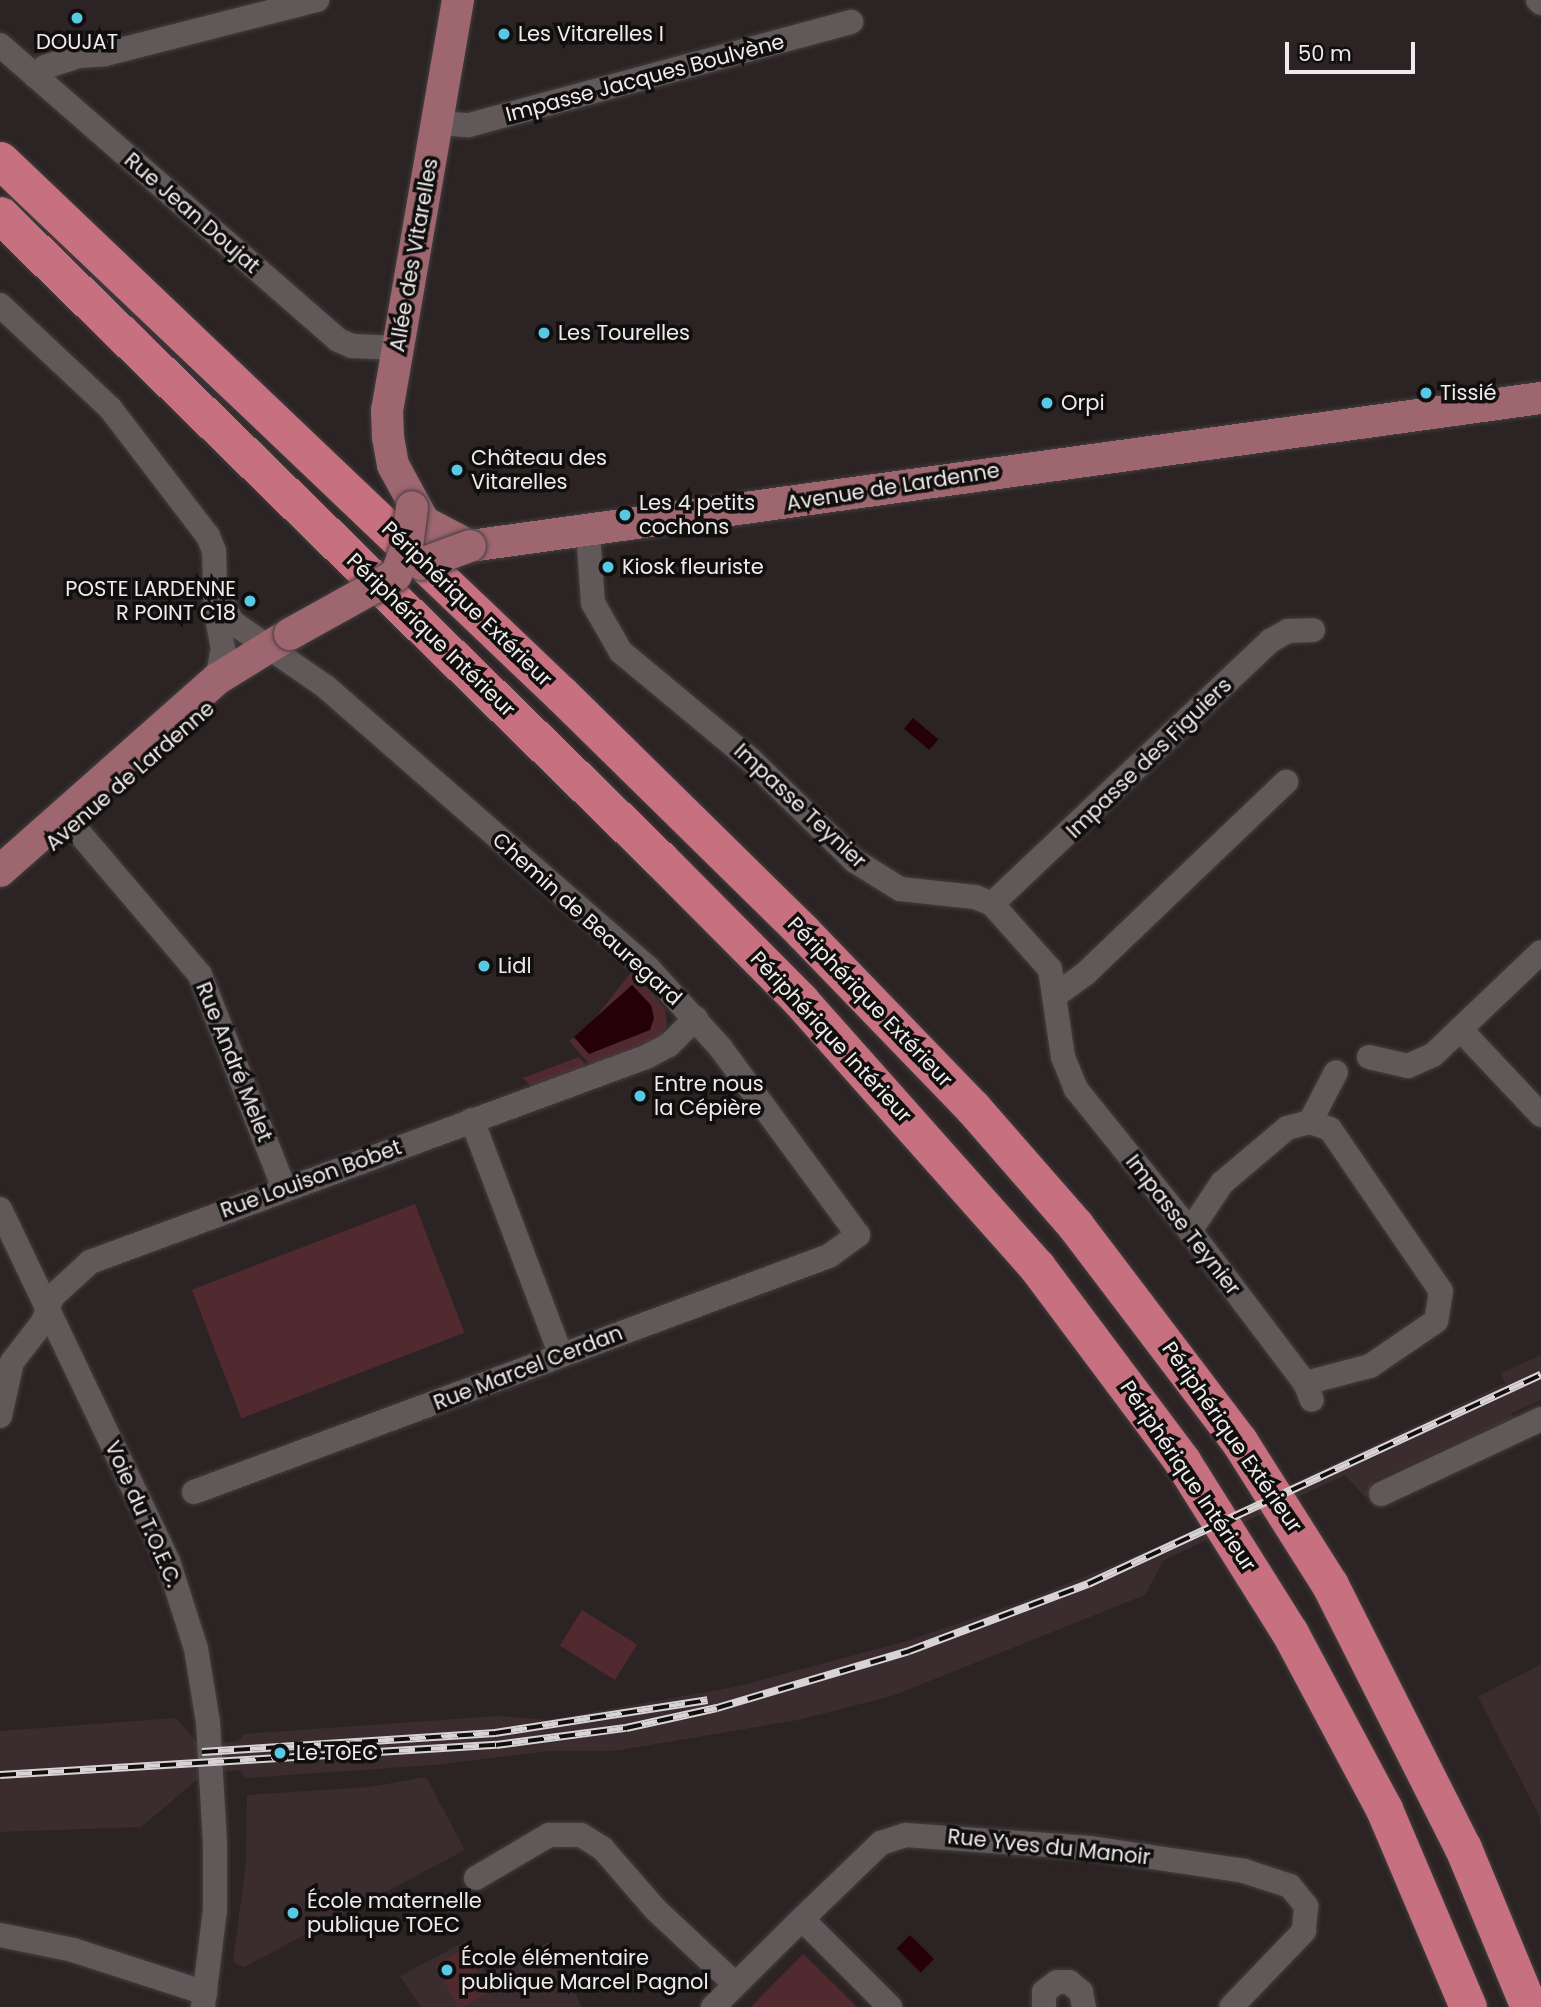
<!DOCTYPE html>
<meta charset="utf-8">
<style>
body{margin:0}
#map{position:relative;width:1541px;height:2007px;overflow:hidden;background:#2b2324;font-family:Poppins,sans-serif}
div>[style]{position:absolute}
.built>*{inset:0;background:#3b2d2f}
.green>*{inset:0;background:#512a30;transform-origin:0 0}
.water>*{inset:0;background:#250007;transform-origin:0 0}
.roads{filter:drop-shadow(0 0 2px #433e3f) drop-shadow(0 0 2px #433e3f)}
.minor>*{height:24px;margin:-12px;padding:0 12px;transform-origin:12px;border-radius:12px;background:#615859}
.major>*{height:32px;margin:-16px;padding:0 16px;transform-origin:16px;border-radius:16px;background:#9e6770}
.highway>*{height:37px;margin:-18.5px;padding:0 18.5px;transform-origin:18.5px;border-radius:18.5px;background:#c77180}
.rail>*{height:8px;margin-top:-4px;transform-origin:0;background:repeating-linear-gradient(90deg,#110e0e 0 16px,#d8d3d4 0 32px);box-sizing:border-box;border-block:2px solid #d8d3d4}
.bridges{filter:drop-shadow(0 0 2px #433e3f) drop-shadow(0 0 2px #433e3f)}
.major-bridge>*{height:32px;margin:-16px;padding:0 16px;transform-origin:16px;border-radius:16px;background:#9e6770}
.dots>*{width:19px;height:19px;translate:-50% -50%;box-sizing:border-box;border:4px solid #110e0e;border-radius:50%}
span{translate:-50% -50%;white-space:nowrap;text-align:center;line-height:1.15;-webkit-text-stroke:7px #110e0e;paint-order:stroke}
.poi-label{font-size:21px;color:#efeaeb}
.left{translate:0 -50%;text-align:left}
.right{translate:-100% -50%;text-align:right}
.street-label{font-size:21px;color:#efeaeb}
.scale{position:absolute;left:1285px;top:42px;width:130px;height:32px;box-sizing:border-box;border:4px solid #efeaeb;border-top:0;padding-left:9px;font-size:21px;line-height:24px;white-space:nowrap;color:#efeaeb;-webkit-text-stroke:5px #110e0e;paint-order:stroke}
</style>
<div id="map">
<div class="built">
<i style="clip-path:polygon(1541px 1355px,1541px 1400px,1512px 1413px,1513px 1418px,1373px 1481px,1366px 1498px,1345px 1475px,1164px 1560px,1145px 1595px,892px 1696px,798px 1720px,614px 1751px,550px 1751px,434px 1765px,245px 1778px,240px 1770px,204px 1774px,141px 1827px,0 1832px,0 1731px,176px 1718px,199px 1745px,238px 1741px,244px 1734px,498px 1716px,547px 1720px,735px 1687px,907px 1641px,1029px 1599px,1157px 1547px,1505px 1383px,1501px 1373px)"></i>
<i style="clip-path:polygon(1541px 1664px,1541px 1830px,1539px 1815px,1478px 1697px)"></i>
<i style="clip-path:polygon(426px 1777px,465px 1850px,244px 1967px,233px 1962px,246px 1863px,247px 1795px,369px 1787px)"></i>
<i style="clip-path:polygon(468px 1940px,486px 1974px,549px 1942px,582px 2007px,421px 2007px,400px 1976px)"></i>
</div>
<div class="green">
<i style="clip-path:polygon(632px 971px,665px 1009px,667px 1024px,660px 1041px,591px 1066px,569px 1041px,574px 1037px,589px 1054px,653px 1012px,633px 985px,596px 1017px)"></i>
<i style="clip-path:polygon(579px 1057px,588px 1067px,532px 1088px,523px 1078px)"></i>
<i style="left:415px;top:1204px;width:138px;height:239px;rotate:69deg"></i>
<i style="left:582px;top:1610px;width:65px;height:42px;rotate:32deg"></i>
<i style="left:464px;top:1949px;width:50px;height:33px;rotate:61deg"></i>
<i style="clip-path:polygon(803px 1954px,833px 1983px,857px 2007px,751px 2007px)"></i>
</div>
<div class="water">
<i style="left:913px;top:718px;width:33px;height:14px;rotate:40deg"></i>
<i style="clip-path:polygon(632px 985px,651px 1005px,654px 1018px,650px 1030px,589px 1054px,574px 1037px)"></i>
<i style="left:910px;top:1935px;width:34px;height:19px;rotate:45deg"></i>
</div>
<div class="roads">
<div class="minor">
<i style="left:1538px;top:0;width:4px;rotate:45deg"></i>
<i style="left:0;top:45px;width:449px;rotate:41.1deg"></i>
<i style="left:338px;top:340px;width:15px;rotate:23deg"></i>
<i style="left:352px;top:346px;width:47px;rotate:2.4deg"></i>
<i style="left:35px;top:76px;width:13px;rotate:-42deg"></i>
<i style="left:45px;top:67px;width:36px;rotate:-18deg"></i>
<i style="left:79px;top:56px;width:26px;rotate:-4deg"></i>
<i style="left:105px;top:54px;width:219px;rotate:-14.3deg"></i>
<i style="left:437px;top:123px;width:32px;rotate:4deg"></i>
<i style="left:469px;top:125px;width:396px;rotate:-15.1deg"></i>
<i style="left:0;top:305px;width:151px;rotate:43.1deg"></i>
<i style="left:110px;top:408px;width:161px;rotate:52.6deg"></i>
<i style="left:208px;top:536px;width:16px;rotate:68deg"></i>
<i style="left:214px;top:551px;width:62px;rotate:88.2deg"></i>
<i style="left:216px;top:613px;width:36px;rotate:79deg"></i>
<i style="left:223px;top:648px;width:32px;rotate:101deg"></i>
<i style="left:588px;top:532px;width:71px;rotate:86deg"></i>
<i style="left:593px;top:603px;width:56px;rotate:60.3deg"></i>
<i style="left:621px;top:652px;width:168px;rotate:39.7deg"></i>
<i style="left:750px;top:759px;width:146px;rotate:44.2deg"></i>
<i style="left:855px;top:861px;width:53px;rotate:31.9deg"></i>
<i style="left:900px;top:889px;width:75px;rotate:6.1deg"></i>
<i style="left:975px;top:897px;width:18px;rotate:22deg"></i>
<i style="left:992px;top:904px;width:87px;rotate:48.3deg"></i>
<i style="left:1050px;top:969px;width:89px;rotate:81.6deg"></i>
<i style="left:1063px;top:1057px;width:35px;rotate:68deg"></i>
<i style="left:1076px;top:1089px;width:182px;rotate:51.2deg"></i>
<i style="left:1190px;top:1231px;width:191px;rotate:52.9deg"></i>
<i style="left:1305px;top:1383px;width:18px;rotate:68deg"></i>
<i style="left:64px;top:815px;width:210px;rotate:49.6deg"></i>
<i style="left:200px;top:975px;width:229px;rotate:68.5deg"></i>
<i style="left:992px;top:904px;width:383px;rotate:-43.4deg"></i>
<i style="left:1270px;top:641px;width:21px;rotate:-29deg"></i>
<i style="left:1288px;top:631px;width:25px;rotate:-2deg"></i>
<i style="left:1056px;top:995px;width:37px;rotate:-36deg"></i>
<i style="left:1086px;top:973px;width:277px;rotate:-43.7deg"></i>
<i style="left:1460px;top:1029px;width:118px;rotate:46.7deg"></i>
<i style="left:1369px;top:1057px;width:40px;rotate:13deg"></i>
<i style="left:1408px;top:1066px;width:27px;rotate:-24deg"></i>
<i style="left:1433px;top:1055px;width:149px;rotate:-43.6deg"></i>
<i style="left:472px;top:1120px;width:251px;rotate:69.3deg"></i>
<i style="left:1310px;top:1122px;width:56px;rotate:-62.5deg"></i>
<i style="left:0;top:1209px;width:390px;rotate:64.5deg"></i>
<i style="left:168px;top:1561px;width:92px;rotate:72.3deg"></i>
<i style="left:196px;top:1649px;width:74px;rotate:80.7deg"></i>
<i style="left:208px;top:1722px;width:123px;rotate:86.7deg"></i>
<i style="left:215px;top:1845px;width:65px;rotate:90deg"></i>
<i style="left:215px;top:1910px;width:98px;rotate:97.1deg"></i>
<i style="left:1190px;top:1231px;width:58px;rotate:-56.3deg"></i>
<i style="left:1222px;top:1183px;width:85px;rotate:-40.2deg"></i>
<i style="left:1287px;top:1128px;width:24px;rotate:-15deg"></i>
<i style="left:1310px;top:1122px;width:21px;rotate:19deg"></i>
<i style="left:1330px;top:1129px;width:196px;rotate:55.6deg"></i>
<i style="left:1441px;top:1291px;width:30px;rotate:99deg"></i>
<i style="left:1436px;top:1321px;width:80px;rotate:145.7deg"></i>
<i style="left:1370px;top:1366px;width:67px;rotate:165.3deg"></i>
<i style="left:0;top:1416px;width:55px;rotate:-77.5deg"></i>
<i style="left:12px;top:1362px;width:51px;rotate:-52.2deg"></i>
<i style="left:43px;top:1322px;width:27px;rotate:-70deg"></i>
<i style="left:52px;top:1297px;width:52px;rotate:-42.6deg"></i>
<i style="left:90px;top:1262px;width:593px;rotate:-20.24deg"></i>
<i style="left:646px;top:1057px;width:26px;rotate:-28deg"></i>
<i style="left:669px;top:1045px;width:38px;rotate:-45deg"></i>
<i style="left:194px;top:1492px;width:677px;rotate:-20.39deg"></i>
<i style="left:829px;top:1256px;width:36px;rotate:-36deg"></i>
<i style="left:858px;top:1235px;width:233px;rotate:-126.3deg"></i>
<i style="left:720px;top:1047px;width:107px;rotate:-132.3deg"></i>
<i style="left:648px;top:968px;width:427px;rotate:-138.9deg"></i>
<i style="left:326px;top:687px;width:114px;rotate:-145.3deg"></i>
<i style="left:232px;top:622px;width:30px;rotate:-117deg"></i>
<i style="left:1381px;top:1494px;width:177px;rotate:-25.1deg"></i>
<i style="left:476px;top:1878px;width:85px;rotate:-30.5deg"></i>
<i style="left:549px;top:1835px;width:32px"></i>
<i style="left:581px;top:1835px;width:26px;rotate:32deg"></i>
<i style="left:603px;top:1849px;width:79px;rotate:49.1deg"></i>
<i style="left:655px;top:1909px;width:110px;rotate:43.2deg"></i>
<i style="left:0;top:1935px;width:75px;rotate:11.6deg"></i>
<i style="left:73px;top:1950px;width:139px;rotate:18deg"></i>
<i style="left:713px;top:2007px;width:125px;rotate:-44.7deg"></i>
<i style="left:890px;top:2007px;width:124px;rotate:-135deg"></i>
<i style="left:802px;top:1919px;width:110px;rotate:-43.9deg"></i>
<i style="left:881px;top:1843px;width:25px;rotate:-18deg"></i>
<i style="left:905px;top:1835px;width:186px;rotate:4deg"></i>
<i style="left:1091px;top:1848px;width:155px;rotate:8.5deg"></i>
<i style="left:1244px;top:1871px;width:48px;rotate:18.1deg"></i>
<i style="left:1290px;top:1886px;width:26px;rotate:51deg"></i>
<i style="left:1306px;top:1906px;width:25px;rotate:95deg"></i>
<i style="left:1304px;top:1931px;width:105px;rotate:133.8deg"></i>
<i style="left:1044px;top:2007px;width:15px;rotate:-90deg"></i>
<i style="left:1044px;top:1992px;width:16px;rotate:-38deg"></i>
<i style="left:1057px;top:1982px;width:12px"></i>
<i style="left:1069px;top:1982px;width:16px;rotate:40deg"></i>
<i style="left:1081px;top:1992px;width:15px;rotate:79deg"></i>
</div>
<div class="major">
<i style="left:458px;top:0;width:416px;rotate:99.8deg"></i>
<i style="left:387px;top:410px;width:27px;rotate:88deg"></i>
<i style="left:388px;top:437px;width:28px;rotate:80deg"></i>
<i style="left:393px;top:465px;width:65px;rotate:61.5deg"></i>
<i style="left:424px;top:522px;width:52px;rotate:27.6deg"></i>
<i style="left:470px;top:546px;width:1081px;rotate:-7.87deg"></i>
<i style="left:0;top:871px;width:290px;rotate:-41.5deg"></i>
<i style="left:217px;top:679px;width:86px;rotate:-31.7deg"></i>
</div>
<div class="highway">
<i style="left:0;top:160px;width:776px;rotate:43.59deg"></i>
<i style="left:562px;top:695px;width:337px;rotate:44.5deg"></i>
<i style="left:802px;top:931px;width:246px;rotate:46deg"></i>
<i style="left:973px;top:1108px;width:155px;rotate:48.9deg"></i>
<i style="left:1075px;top:1225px;width:271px;rotate:52.8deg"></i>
<i style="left:1239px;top:1441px;width:170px;rotate:57.7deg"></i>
<i style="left:1330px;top:1585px;width:295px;rotate:63.2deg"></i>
<i style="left:1463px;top:1848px;width:172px;rotate:67.5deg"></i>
<i style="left:0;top:215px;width:922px;rotate:44.3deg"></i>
<i style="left:660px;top:859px;width:199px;rotate:45.2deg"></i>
<i style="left:800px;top:1000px;width:357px;rotate:48.4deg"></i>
<i style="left:1037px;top:1267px;width:242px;rotate:53.2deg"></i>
<i style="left:1182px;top:1461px;width:203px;rotate:57.9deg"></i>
<i style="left:1290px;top:1633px;width:200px;rotate:61.9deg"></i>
<i style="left:1384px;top:1809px;width:215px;rotate:67deg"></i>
</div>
</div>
<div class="rail">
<i style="left:202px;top:1752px;width:294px;rotate:-3.7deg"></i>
<i style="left:495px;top:1733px;width:215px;rotate:-8.8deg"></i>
<i style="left:0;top:1775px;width:497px;rotate:-3.5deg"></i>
<i style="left:496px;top:1745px;width:131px;rotate:-7.5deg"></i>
<i style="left:626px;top:1728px;width:93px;rotate:-12.4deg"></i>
<i style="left:717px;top:1708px;width:200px;rotate:-16.5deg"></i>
<i style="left:909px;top:1651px;width:191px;rotate:-20.5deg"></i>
<i style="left:1088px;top:1584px;width:499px;rotate:-24.8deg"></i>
</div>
<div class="bridges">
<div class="major-bridge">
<i style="left:421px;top:564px;width:52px;rotate:-20.2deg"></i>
<i style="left:290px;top:634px;width:121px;rotate:-29.1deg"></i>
<i style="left:396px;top:575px;width:30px;rotate:-69deg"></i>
<i style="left:407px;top:547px;width:40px;rotate:-82.9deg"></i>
</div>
</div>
<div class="dots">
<i style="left:77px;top:18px;background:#58c9e4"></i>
<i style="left:504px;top:34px;background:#58c9e4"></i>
<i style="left:544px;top:333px;background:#58c9e4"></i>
<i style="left:1426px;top:393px;background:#58c9e4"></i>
<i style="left:1047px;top:403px;background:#58c9e4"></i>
<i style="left:457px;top:470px;background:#58c9e4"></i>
<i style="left:625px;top:515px;background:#58c9e4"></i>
<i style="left:608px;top:567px;background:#58c9e4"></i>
<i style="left:250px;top:601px;background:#58c9e4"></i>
<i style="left:484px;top:966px;background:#58c9e4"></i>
<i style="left:640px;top:1096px;background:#58c9e4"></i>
<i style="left:280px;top:1753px;background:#58c9e4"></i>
<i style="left:293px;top:1913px;background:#58c9e4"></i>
<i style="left:447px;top:1970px;background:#58c9e4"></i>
</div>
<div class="poi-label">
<span class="left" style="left:518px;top:34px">Les Vitarelles I</span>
<span style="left:77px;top:42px">DOUJAT</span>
<span class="left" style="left:558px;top:333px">Les Tourelles</span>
<span class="left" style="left:1440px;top:393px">Tissié</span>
<span class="left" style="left:1061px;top:403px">Orpi</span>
<span class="left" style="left:471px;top:470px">Château des<br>Vitarelles</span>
<span class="left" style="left:639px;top:515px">Les 4 petits<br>cochons</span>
<span class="left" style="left:622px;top:567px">Kiosk fleuriste</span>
<span class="right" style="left:236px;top:601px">POSTE LARDENNE<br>R POINT C18</span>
<span class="left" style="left:498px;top:966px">Lidl</span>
<span class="left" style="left:654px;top:1096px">Entre nous<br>la Cépière</span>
<span class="left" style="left:296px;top:1753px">Le TOEC</span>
<span class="left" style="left:307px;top:1913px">École maternelle<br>publique TOEC</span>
<span class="left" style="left:461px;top:1970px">École élémentaire<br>publique Marcel Pagnol</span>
</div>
<div class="street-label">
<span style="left:645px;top:78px;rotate:-15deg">Impasse Jacques Boulvène</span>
<span style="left:192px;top:213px;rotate:41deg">Rue Jean Doujat</span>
<span style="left:414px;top:255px;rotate:-80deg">Allée des Vitarelles</span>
<span style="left:893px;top:487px;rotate:-9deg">Avenue de Lardenne</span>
<span style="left:467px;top:604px;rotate:44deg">Périphérique Extérieur</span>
<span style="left:431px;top:635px;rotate:44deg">Périphérique Intérieur</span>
<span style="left:1149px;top:758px;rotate:-44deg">Impasse des Figuiers</span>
<span style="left:130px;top:776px;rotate:-41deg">Avenue de Lardenne</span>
<span style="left:800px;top:806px;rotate:43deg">Impasse Teynier</span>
<span style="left:587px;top:919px;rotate:42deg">Chemin de Beauregard</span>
<span style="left:870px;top:1002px;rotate:46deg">Périphérique Extérieur</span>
<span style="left:831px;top:1037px;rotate:47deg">Périphérique Intérieur</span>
<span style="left:234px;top:1062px;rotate:68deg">Rue André Melet</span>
<span style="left:311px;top:1179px;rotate:-20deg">Rue Louison Bobet</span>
<span style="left:1183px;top:1225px;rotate:52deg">Impasse Teynier</span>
<span style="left:528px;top:1368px;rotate:-21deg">Rue Marcel Cerdan</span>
<span style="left:1232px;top:1437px;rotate:55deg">Périphérique Extérieur</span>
<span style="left:1188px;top:1476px;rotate:56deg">Périphérique Intérieur</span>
<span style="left:143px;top:1514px;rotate:66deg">Voie du T.O.E.C.</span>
<span style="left:1049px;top:1847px;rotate:6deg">Rue Yves du Manoir</span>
</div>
<div class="scale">50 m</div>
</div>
